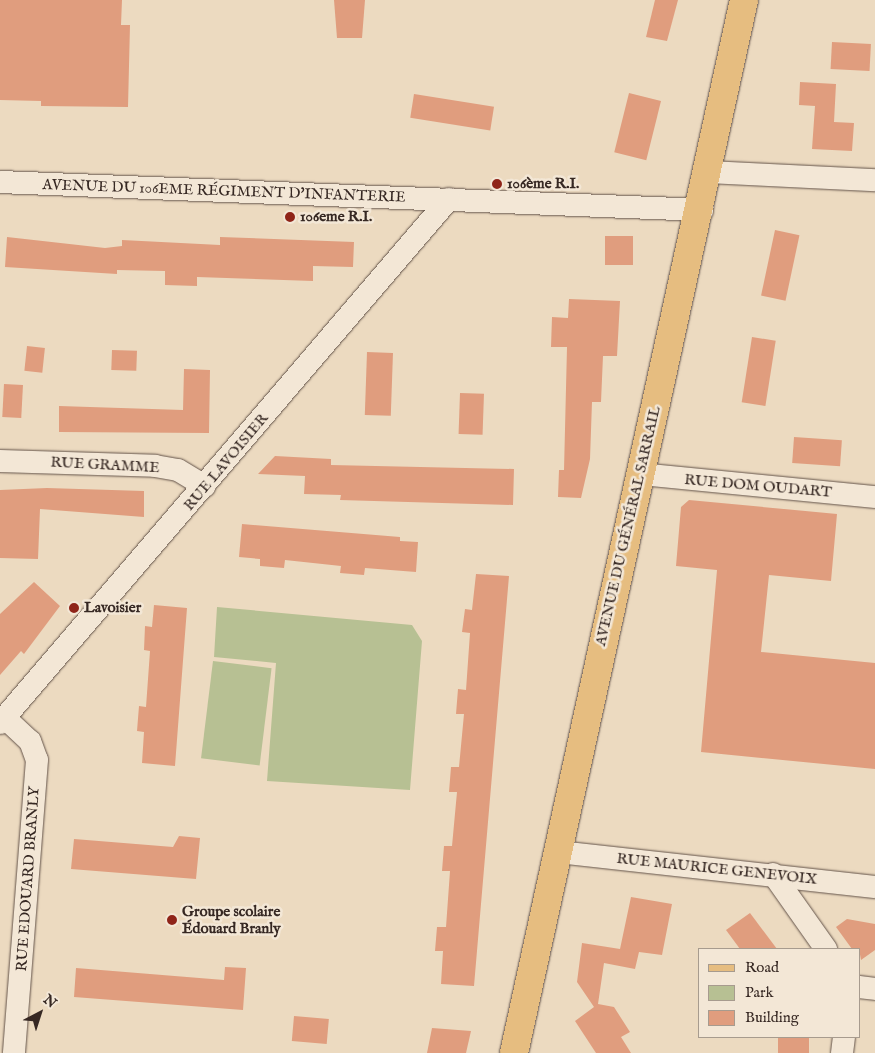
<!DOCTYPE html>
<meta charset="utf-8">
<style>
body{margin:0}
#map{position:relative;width:875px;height:1053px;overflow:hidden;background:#ecdac0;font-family:"IM FELL English",serif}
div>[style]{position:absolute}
.green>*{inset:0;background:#b7c093;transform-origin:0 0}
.building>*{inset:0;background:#e09d7e;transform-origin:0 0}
.roads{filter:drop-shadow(0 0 1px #64544a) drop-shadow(0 0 1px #64544a)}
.minor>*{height:22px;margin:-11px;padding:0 11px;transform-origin:11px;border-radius:11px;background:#f3e7d6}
.major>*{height:28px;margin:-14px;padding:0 14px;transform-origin:14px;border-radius:14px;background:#e6bd80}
.dots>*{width:14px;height:14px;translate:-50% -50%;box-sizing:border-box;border:2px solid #f3e7d6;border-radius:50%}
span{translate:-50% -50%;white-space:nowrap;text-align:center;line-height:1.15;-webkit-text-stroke:5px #f3e7d6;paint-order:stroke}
.poi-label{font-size:15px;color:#362823;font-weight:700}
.left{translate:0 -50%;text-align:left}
.street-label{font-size:15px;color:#362823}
.legend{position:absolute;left:698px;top:948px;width:162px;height:90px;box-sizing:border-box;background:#f3e7d6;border:1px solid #a79b8e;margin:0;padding:6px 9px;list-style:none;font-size:15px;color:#362823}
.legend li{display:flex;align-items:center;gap:10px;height:25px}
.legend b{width:25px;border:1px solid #a79b8e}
.north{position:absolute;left:15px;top:988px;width:50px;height:50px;-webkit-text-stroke:4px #f3e7d6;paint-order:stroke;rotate:40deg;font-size:14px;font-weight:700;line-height:20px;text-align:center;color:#362823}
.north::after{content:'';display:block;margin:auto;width:18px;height:22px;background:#362823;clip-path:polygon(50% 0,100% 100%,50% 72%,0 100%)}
</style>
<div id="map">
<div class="green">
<i style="clip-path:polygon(217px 607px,412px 625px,422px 641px,410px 790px,267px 781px,276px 663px,214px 657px)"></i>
<i style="left:213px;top:661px;width:59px;height:98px;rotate:7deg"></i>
</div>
<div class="building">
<i style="clip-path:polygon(0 0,122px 0,121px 25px,130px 25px,128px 107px,41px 106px,41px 101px,0 100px)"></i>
<i style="clip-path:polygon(334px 0,365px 0,362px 38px,337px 38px)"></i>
<i style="clip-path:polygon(655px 0,678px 0,667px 41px,646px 37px)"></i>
<i style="left:832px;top:42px;width:39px;height:27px;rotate:3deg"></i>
<i style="clip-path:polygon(800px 82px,836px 84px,834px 122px,854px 123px,852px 151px,812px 149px,815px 106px,799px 105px)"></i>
<i style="left:629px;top:93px;width:33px;height:61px;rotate:14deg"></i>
<i style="left:414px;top:94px;width:81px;height:24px;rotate:9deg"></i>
<i style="left:775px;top:230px;width:25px;height:67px;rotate:12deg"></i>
<i style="left:605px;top:236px;width:28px;height:29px"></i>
<i style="clip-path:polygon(7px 237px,105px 248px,122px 246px,122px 240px,220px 245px,220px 237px,354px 242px,353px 267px,313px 266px,313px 281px,197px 277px,197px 286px,165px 285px,165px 271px,117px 270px,117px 274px,5px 267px)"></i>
<i style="clip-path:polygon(569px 299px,620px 301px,617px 356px,603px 356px,601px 402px,592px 402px,590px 459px,581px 498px,558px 497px,559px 470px,564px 470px,567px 347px,551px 347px,552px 317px,568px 318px)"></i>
<i style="left:752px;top:337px;width:24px;height:66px;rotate:9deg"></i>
<i style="left:27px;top:346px;width:18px;height:25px;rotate:6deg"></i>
<i style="left:112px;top:350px;width:25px;height:20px;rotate:2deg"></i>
<i style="left:367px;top:352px;width:26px;height:63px;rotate:2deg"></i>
<i style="clip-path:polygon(184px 369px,210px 370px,209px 433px,59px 432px,59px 406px,183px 410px)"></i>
<i style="left:4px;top:384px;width:19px;height:33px;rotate:3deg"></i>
<i style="left:460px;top:393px;width:24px;height:41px;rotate:2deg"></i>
<i style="left:794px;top:437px;width:48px;height:26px;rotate:4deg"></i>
<i style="clip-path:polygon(275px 456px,331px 459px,331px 465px,514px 469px,513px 505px,340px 500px,341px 495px,304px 494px,305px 476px,258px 474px)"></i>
<i style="clip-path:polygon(47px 488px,144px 491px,144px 517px,40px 509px,38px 559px,0 558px,0 490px)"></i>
<i style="clip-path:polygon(689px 500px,837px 514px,831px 581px,769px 575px,761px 652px,875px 663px,875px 769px,701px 752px,717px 570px,676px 566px,681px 507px)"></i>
<i style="clip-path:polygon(242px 524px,400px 537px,400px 541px,418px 542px,416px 572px,365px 568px,364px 575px,340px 573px,341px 566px,285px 560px,284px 568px,260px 566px,260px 559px,239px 557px)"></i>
<i style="clip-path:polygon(476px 574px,509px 576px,474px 986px,441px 984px,443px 951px,435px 951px,437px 927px,446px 927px,450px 871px,442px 871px,444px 846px,452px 846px,457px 792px,449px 792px,451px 767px,459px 767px,464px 714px,456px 714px,458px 689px,466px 690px,470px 633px,462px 632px,465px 609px,472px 610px)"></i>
<i style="clip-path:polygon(34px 582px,60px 606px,24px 654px,21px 651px,0 675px,0 614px)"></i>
<i style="clip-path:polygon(154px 605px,187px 608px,175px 766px,142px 763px,144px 732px,137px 731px,139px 706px,146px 707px,150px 651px,144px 650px,145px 626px,152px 627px)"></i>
<i style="clip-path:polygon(179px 836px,200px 838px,196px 879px,71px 869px,74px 839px,173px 847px)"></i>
<i style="clip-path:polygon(631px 897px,672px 904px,662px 955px,639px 952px,635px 969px,604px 963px,598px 1004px,614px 1007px,630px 1032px,621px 1037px,631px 1053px,596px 1053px,575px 1021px,594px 1007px,577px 982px,582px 943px,620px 949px)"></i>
<i style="clip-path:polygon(750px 913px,777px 949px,740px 949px,726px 930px)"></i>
<i style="clip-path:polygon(847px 919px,875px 924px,875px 950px,861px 960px,859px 949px,852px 949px,836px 927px)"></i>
<i style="clip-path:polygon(225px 967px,246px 968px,243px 1010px,74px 997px,76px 968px,224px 980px)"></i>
<i style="left:294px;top:1016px;width:35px;height:25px;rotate:5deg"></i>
<i style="clip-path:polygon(432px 1028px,471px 1031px,466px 1053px,427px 1053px)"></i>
<i style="left:778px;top:1037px;width:31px;height:16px"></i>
</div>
<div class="roads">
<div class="minor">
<i style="left:709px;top:172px;width:166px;rotate:2.8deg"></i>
<i style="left:0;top:182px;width:703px;rotate:2.28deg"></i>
<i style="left:0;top:461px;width:155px;rotate:1.8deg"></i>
<i style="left:155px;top:466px;width:23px;rotate:10deg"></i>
<i style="left:178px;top:470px;width:31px;rotate:31deg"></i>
<i style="left:640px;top:474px;width:236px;rotate:5.6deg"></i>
<i style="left:5px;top:718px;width:34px;rotate:43deg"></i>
<i style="left:30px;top:741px;width:20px;rotate:70deg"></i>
<i style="left:37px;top:760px;width:294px;rotate:94.5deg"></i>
<i style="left:0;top:723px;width:690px;rotate:-49.41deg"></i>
<i style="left:558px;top:852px;width:319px;rotate:6.3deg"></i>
<i style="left:773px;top:874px;width:92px;rotate:54.8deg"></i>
<i style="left:859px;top:987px;width:16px;rotate:7deg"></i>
<i style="left:842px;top:1053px;width:16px;rotate:-83deg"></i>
</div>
<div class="major">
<i style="left:514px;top:1053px;width:1078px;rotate:-77.68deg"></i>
</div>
</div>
<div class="dots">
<i style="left:497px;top:184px;background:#8f2418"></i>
<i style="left:290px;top:217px;background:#8f2418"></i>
<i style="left:74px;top:608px;background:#8f2418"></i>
<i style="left:172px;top:920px;background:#8f2418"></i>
</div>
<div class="poi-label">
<span class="left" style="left:507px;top:184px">106ème R.I.</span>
<span class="left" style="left:300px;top:217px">106eme R.I.</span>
<span class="left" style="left:84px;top:608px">Lavoisier</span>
<span class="left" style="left:182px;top:920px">Groupe scolaire<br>Édouard Branly</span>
</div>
<div class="street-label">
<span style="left:224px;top:191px;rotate:2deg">AVENUE DU 106EME RÉGIMENT D'INFANTERIE</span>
<span style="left:226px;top:462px;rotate:-50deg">RUE LAVOISIER</span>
<span style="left:105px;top:465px;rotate:3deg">RUE GRAMME</span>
<span style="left:758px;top:486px;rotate:5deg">RUE DOM OUDART</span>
<span style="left:628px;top:526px;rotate:-77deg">AVENUE DU GÉNÉRAL SARRAIL</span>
<span style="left:717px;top:869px;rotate:6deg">RUE MAURICE GENEVOIX</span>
<span style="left:28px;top:879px;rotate:-86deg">RUE EDOUARD BRANLY</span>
</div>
<ul class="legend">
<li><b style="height:6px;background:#e6bd80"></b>Road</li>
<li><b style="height:14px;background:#b7c093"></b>Park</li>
<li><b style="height:14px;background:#e09d7e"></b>Building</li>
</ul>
<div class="north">N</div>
</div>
